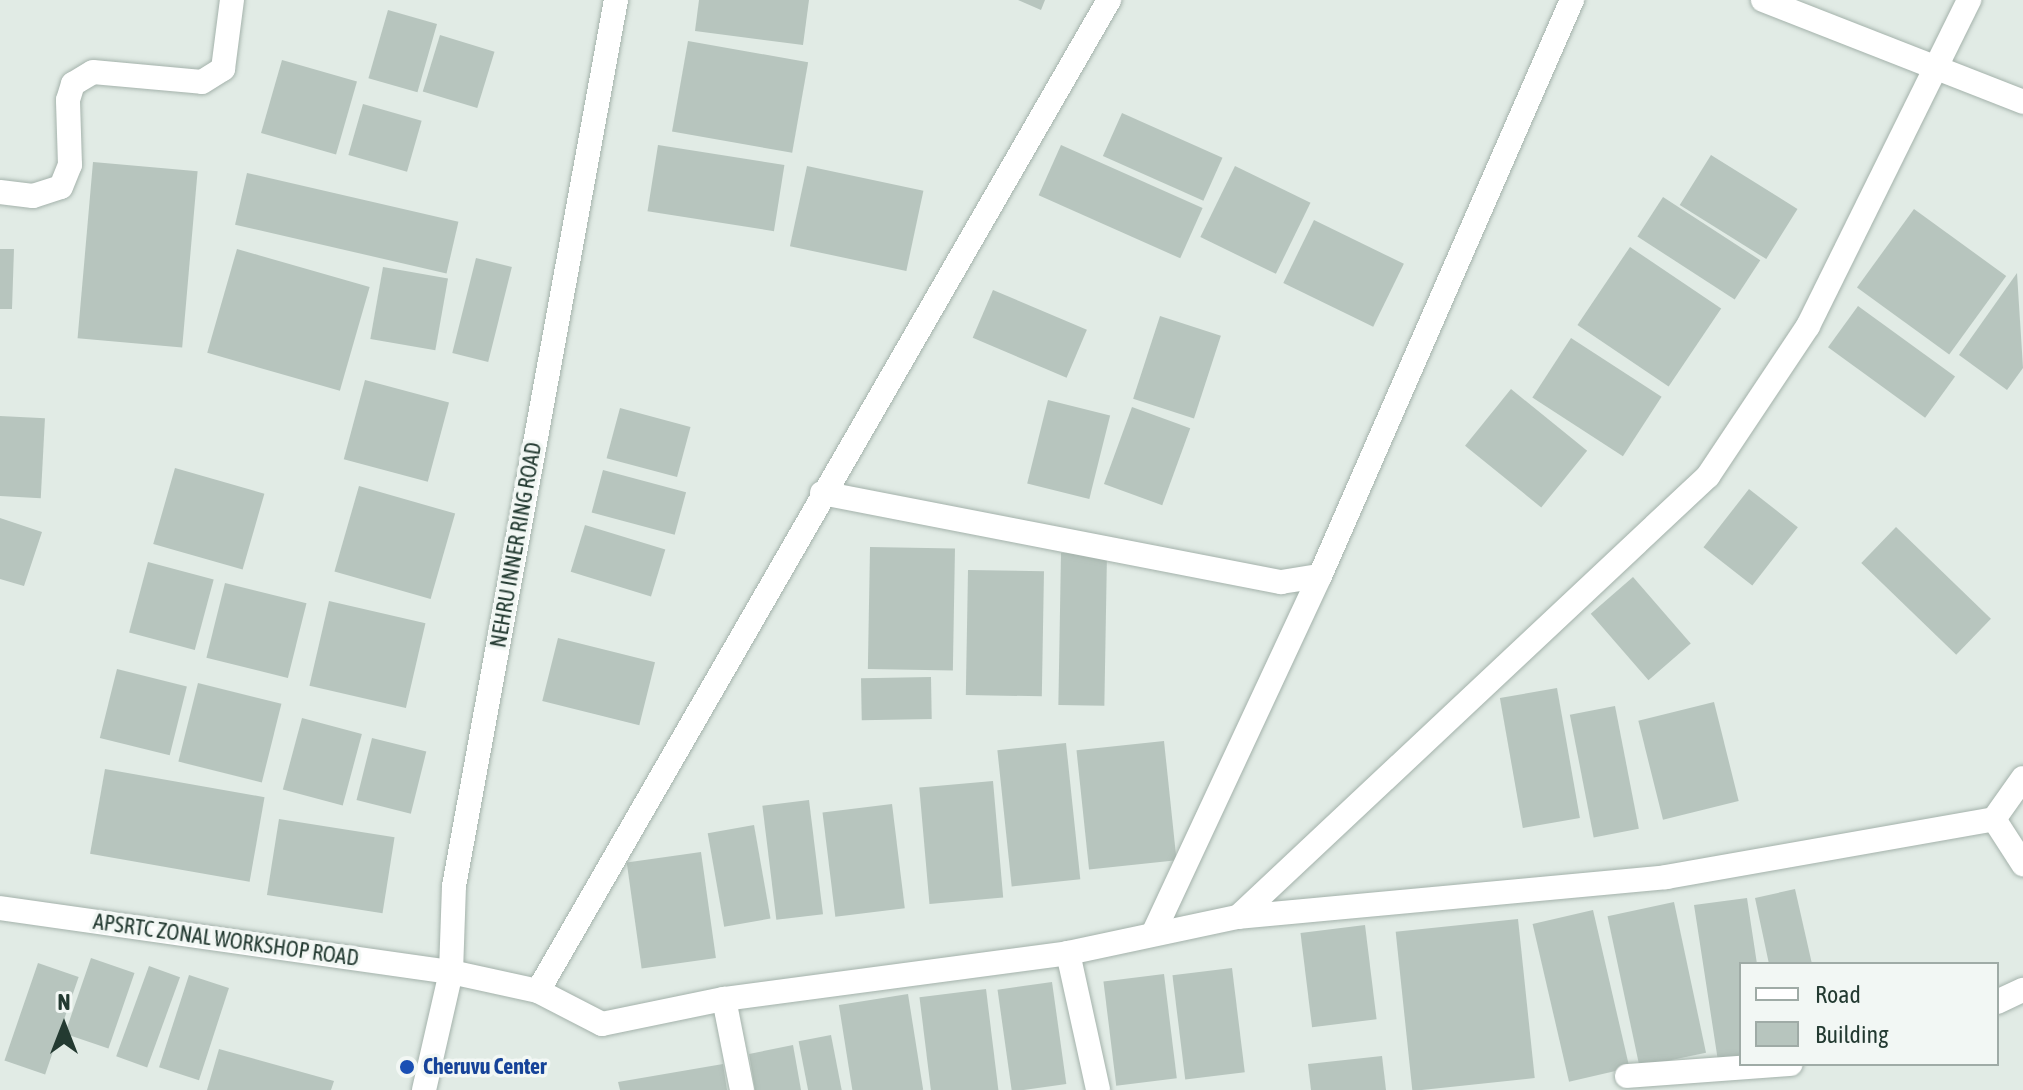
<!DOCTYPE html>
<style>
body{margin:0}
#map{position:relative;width:2023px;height:1090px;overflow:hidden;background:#e1ebe5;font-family:"Asap Condensed",sans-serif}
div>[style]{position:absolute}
.building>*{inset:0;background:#b7c5be;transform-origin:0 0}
.roads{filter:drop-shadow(0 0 2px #a4b2ab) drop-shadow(0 0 2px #a4b2ab)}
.street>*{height:24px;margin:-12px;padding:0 12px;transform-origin:12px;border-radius:12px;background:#fff}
.secondary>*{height:24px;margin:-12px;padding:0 12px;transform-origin:12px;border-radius:12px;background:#fff}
.dots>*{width:22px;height:22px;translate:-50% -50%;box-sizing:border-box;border:4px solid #f2f7f4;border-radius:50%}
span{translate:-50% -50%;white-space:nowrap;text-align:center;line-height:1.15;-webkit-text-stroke:7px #f2f7f4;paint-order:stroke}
.street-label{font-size:22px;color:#233a31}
.transit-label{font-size:22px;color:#164399;font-weight:700}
.left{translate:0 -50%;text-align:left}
.legend{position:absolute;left:1739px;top:962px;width:260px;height:104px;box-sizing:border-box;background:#f2f7f4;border:2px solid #9faba6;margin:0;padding:10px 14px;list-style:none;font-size:24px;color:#233a31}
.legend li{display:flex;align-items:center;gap:16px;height:40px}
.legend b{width:40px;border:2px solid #9faba6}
.north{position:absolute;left:24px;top:986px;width:80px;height:80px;-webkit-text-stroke:6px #f2f7f4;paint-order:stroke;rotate:0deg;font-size:22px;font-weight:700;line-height:32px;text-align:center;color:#233a31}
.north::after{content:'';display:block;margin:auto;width:28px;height:36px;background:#233a31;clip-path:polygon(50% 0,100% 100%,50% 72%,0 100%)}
</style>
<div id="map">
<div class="building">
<i style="clip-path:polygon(699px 0,809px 0,803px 45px,695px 31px)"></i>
<i style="clip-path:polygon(1018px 0,1045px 0,1041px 10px)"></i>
<i style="left:388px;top:10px;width:51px;height:71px;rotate:16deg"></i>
<i style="left:440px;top:35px;width:57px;height:59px;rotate:17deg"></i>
<i style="left:688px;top:41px;width:122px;height:92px;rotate:10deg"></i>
<i style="left:282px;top:60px;width:78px;height:76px;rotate:16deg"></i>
<i style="left:363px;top:104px;width:61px;height:53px;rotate:16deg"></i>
<i style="left:1122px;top:113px;width:110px;height:47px;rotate:24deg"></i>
<i style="left:658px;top:145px;width:128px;height:67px;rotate:9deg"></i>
<i style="left:1061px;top:145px;width:155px;height:55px;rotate:24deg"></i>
<i style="left:1711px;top:155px;width:102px;height:59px;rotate:32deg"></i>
<i style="left:93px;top:162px;width:105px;height:177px;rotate:5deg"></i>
<i style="left:807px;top:166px;width:119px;height:82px;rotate:12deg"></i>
<i style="left:1235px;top:166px;width:84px;height:79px;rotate:26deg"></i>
<i style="left:247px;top:173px;width:217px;height:53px;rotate:13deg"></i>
<i style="left:1663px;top:197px;width:116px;height:47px;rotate:33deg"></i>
<i style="left:1914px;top:209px;width:114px;height:97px;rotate:36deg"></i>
<i style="left:1314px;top:220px;width:100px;height:70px;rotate:26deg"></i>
<i style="left:1630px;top:247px;width:110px;height:94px;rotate:34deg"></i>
<i style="clip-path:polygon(0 249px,14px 249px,12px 309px,0 309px)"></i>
<i style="left:237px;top:249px;width:138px;height:108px;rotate:16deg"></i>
<i style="left:476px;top:258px;width:37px;height:98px;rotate:14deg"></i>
<i style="left:383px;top:267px;width:66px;height:73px;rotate:10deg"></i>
<i style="clip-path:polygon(2017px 273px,2023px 368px,2007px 390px,1959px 355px)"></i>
<i style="left:993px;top:290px;width:102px;height:52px;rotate:23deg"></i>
<i style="left:1858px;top:306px;width:120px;height:51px;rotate:36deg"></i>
<i style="left:1160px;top:316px;width:64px;height:87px;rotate:18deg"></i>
<i style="left:1571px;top:338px;width:108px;height:71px;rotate:33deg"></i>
<i style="left:365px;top:380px;width:87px;height:82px;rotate:15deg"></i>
<i style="left:1511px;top:389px;width:98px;height:73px;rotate:39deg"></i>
<i style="left:1048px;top:400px;width:64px;height:86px;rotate:14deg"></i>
<i style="left:1132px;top:407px;width:62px;height:82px;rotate:20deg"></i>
<i style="left:620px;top:408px;width:73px;height:52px;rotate:15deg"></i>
<i style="left:0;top:416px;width:45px;height:80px;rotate:3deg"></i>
<i style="left:175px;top:468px;width:93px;height:79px;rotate:16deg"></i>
<i style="left:603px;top:470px;width:86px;height:44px;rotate:15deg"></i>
<i style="left:359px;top:486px;width:100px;height:89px;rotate:16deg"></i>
<i style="left:1749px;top:489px;width:62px;height:74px;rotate:38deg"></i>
<i style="clip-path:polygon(0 518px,42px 532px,24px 586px,0 579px)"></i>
<i style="left:585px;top:525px;width:84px;height:49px;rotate:17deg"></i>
<i style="left:1896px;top:527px;width:132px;height:50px;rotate:44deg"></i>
<i style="left:870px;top:547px;width:85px;height:122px;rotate:1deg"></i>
<i style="left:1061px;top:553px;width:46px;height:152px;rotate:1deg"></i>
<i style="left:148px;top:562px;width:68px;height:73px;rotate:15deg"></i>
<i style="left:968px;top:570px;width:76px;height:125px;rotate:1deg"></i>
<i style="left:1633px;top:577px;width:88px;height:56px;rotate:49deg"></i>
<i style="left:225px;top:583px;width:84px;height:77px;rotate:14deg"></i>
<i style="left:329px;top:601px;width:99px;height:87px;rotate:13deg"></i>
<i style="left:558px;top:638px;width:100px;height:65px;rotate:14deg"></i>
<i style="left:117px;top:669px;width:72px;height:71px;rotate:14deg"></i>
<i style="left:931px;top:677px;width:42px;height:70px;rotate:89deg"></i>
<i style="left:198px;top:683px;width:86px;height:81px;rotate:14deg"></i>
<i style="left:1557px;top:688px;width:132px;height:58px;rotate:80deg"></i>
<i style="left:1714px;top:702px;width:102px;height:78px;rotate:76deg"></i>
<i style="left:1615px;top:706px;width:125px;height:46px;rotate:79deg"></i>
<i style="left:302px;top:718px;width:62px;height:74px;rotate:15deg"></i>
<i style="left:372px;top:738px;width:56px;height:64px;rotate:14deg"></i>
<i style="left:1164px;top:741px;width:120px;height:88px;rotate:84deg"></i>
<i style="left:1066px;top:743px;width:137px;height:69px;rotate:84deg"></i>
<i style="left:105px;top:769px;width:162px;height:86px;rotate:10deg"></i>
<i style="left:993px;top:781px;width:117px;height:74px;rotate:85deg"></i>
<i style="left:809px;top:800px;width:115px;height:47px;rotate:83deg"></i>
<i style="left:892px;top:804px;width:105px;height:70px;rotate:83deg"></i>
<i style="left:279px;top:819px;width:117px;height:77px;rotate:9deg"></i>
<i style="left:754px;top:825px;width:95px;height:47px;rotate:80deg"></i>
<i style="left:701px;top:852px;width:107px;height:75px;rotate:82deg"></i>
<i style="clip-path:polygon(1795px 889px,1812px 964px,1769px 964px,1755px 898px)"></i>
<i style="clip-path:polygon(1747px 898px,1757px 964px,1741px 964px,1741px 1058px,1718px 1061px,1694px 905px)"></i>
<i style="left:1674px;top:902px;width:154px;height:68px;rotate:78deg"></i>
<i style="left:1593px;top:910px;width:162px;height:62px;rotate:77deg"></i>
<i style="left:1518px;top:919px;width:160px;height:123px;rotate:84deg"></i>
<i style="left:1365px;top:925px;width:95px;height:65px;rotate:83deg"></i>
<i style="left:91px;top:958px;width:46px;height:80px;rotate:19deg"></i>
<i style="left:38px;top:963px;width:43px;height:103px;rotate:19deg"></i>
<i style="left:149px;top:966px;width:33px;height:96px;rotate:20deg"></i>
<i style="left:1232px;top:968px;width:105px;height:60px;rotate:83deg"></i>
<i style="left:1164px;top:974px;width:105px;height:61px;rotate:83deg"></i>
<i style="left:189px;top:975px;width:42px;height:97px;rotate:18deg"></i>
<i style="left:1052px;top:982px;width:103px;height:55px;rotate:82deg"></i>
<i style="left:986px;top:989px;width:102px;height:67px;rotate:83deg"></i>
<i style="left:908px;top:994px;width:97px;height:70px;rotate:81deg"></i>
<i style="left:831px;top:1035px;width:56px;height:33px;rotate:79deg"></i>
<i style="clip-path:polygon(793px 1045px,801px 1090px,755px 1090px,749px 1054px)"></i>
<i style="clip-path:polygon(219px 1049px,334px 1081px,331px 1090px,207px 1090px)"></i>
<i style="clip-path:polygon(1382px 1056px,1386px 1090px,1311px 1090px,1308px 1064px)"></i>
<i style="clip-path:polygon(723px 1064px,727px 1090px,620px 1090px,618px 1082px)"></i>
</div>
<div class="roads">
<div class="street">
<i style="left:1763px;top:0;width:279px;rotate:21.4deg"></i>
<i style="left:0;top:192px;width:33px;rotate:7deg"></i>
<i style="left:33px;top:196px;width:29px;rotate:-18deg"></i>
<i style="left:61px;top:187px;width:24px;rotate:-68deg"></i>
<i style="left:70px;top:165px;width:65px;rotate:-91.8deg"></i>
<i style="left:68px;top:100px;width:17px;rotate:-73deg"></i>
<i style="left:73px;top:84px;width:23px;rotate:-31deg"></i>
<i style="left:93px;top:72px;width:109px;rotate:5.2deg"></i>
<i style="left:202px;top:82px;width:25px;rotate:-32deg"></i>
<i style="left:223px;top:69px;width:70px;rotate:-82.6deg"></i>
<i style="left:822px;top:493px;width:468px;rotate:11deg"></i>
<i style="left:1281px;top:582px;width:39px;rotate:-9deg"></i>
<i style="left:1994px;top:819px;width:54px;rotate:57.2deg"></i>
<i style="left:0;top:908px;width:456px;rotate:8.1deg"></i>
<i style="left:451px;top:972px;width:89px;rotate:12.3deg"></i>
<i style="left:538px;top:991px;width:72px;rotate:27.3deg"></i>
<i style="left:602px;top:1024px;width:125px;rotate:-11.6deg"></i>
<i style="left:724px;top:999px;width:347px;rotate:-7.6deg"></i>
<i style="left:1068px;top:953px;width:174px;rotate:-12deg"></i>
<i style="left:1238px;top:917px;width:430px;rotate:-5.3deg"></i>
<i style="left:1666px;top:877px;width:333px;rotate:-10deg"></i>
<i style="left:1994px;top:819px;width:50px;rotate:-54.7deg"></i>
<i style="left:1238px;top:917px;width:645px;rotate:-43.18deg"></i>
<i style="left:1708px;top:476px;width:180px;rotate:-56.3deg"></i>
<i style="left:1808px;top:326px;width:364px;rotate:-63.7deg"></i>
<i style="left:1153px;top:934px;width:395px;rotate:-65deg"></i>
<i style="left:1320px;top:576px;width:629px;rotate:-66.37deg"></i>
<i style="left:1068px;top:953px;width:140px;rotate:77.6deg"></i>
<i style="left:538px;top:991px;width:1144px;rotate:-60.05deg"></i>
<i style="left:724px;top:999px;width:93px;rotate:78.8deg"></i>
<i style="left:1997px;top:1002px;width:29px;rotate:-25deg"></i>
<i style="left:1627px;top:1076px;width:164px;rotate:-4.2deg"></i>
</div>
<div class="secondary">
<i style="left:424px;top:1090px;width:121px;rotate:-77.1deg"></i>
<i style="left:451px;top:972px;width:86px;rotate:-88deg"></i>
<i style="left:454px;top:886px;width:901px;rotate:-79.64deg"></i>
</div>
</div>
<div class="dots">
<i style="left:407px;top:1067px;background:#1a4fb4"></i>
</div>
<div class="street-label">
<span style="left:516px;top:545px;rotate:-80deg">NEHRU INNER RING ROAD</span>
<span style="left:226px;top:940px;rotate:8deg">APSRTC ZONAL WORKSHOP ROAD</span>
</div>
<div class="transit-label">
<span class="left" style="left:423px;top:1067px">Cheruvu Center</span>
</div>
<ul class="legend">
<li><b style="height:10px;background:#fff"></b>Road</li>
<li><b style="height:22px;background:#b7c5be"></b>Building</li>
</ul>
<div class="north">N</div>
</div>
